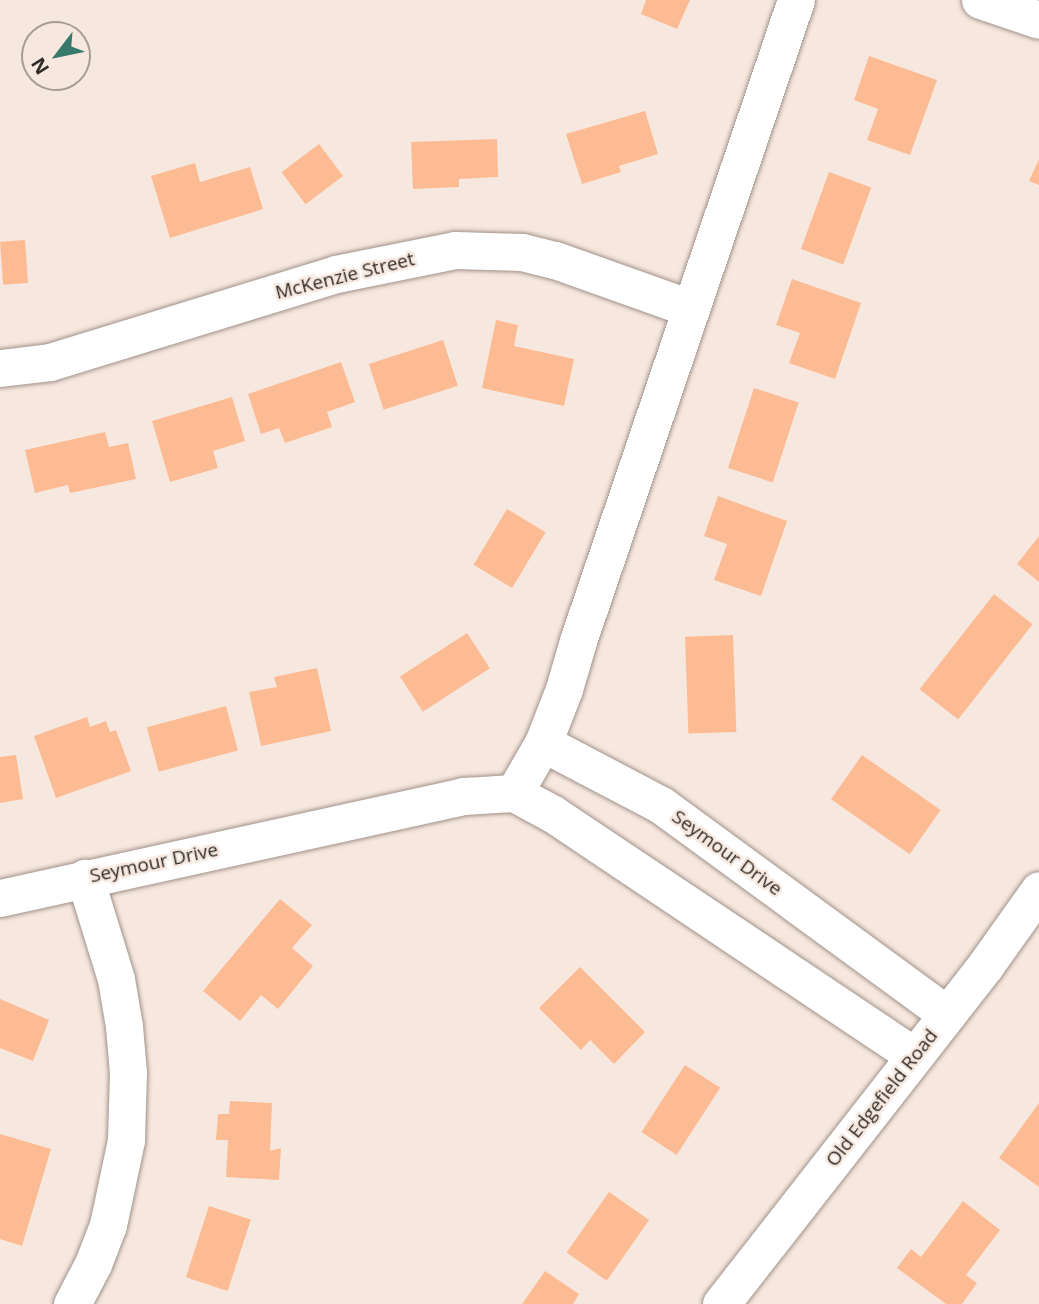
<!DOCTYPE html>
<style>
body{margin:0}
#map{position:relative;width:1039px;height:1304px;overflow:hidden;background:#f7e8df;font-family:"Open Sans",sans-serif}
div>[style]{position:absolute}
.building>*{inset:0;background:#fdbb94;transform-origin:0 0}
.roads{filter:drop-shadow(0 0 2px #a0928a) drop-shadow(0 0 2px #a0928a)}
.minor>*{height:37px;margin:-18.5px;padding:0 18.5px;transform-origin:18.5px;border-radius:18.5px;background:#fff}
span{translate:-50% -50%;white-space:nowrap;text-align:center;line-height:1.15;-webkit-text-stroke:5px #f7e8df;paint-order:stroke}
.street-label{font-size:19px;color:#302b27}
.north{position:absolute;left:21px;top:21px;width:70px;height:70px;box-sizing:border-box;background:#f7e8df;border:2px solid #a79c95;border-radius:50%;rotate:238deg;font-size:19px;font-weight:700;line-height:28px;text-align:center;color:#302b27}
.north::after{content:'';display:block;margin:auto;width:24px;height:32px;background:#377a6b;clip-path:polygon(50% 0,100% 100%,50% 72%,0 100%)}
</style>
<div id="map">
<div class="building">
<i style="clip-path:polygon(646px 0,690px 0,677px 29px,641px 14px)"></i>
<i style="clip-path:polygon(869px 56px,937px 80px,910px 155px,867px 140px,878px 109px,854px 100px)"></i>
<i style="clip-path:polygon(645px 111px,658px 154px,619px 166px,621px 172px,582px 184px,566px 134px)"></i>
<i style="clip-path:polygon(497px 139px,498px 177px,459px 179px,459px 187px,413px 189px,411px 142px)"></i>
<i style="left:319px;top:144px;width:40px;height:47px;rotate:53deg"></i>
<i style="clip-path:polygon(1039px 159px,1039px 185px,1029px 181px)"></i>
<i style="clip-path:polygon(195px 163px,200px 182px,250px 167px,263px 209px,170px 238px,151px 176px)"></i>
<i style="left:829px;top:172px;width:45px;height:82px;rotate:20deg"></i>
<i style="left:25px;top:240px;width:43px;height:25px;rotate:86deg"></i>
<i style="clip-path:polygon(792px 279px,861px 303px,835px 379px,789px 363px,800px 333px,776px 325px)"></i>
<i style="clip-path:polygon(496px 320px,518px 325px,514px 346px,574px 359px,564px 406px,482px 388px)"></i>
<i style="left:443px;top:340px;width:48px;height:78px;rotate:72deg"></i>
<i style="clip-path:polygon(341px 362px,355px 402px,327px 412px,332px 427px,285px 443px,279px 428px,261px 434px,248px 394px)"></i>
<i style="left:754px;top:388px;width:47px;height:84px;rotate:18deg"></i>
<i style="clip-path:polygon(232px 397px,245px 441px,213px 451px,218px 468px,170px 482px,152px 421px)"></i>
<i style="clip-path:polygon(105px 432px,109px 447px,128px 443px,136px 479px,70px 493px,68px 485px,35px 493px,25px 450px)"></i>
<i style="clip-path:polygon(718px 496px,787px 521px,761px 596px,714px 580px,727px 544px,704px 536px)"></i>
<i style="left:507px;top:509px;width:45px;height:65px;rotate:31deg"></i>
<i style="clip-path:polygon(1039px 536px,1039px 582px,1017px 564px)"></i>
<i style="left:994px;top:594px;width:49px;height:121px;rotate:38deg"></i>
<i style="left:467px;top:633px;width:42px;height:80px;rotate:57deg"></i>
<i style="left:733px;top:635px;width:97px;height:48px;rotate:88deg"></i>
<i style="clip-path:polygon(317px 668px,331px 731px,261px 746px,249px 692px,277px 687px,274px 677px)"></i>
<i style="left:226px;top:706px;width:46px;height:82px;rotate:75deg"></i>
<i style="clip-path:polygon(87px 717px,90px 727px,106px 721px,110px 732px,116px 730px,131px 771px,56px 798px,34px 736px)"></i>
<i style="clip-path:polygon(16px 755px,23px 799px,0 803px,0 757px)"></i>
<i style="left:862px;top:755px;width:96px;height:54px;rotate:35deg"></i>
<i style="clip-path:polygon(280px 899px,312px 925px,292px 948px,313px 966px,278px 1009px,261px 995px,240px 1021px,203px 991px)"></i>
<i style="clip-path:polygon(580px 967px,645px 1032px,614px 1064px,590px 1040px,581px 1050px,539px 1008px)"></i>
<i style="clip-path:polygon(0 999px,49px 1020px,33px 1061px,0 1048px)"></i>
<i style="left:685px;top:1065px;width:42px;height:80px;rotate:33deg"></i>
<i style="clip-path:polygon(230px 1101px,272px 1103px,270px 1151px,281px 1148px,279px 1180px,226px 1177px,228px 1140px,216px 1140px,218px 1114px,229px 1114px)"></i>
<i style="clip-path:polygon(1039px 1103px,1039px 1187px,999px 1158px)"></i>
<i style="clip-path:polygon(0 1134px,51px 1149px,22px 1246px,0 1239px)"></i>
<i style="left:609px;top:1192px;width:49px;height:74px;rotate:35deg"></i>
<i style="clip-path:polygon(963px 1201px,1000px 1230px,966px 1275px,977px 1283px,962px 1304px,946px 1304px,897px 1268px,911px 1249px,921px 1257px)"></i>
<i style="left:209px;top:1206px;width:44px;height:75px;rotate:18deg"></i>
<i style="clip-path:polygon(545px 1271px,579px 1294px,573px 1304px,522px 1304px)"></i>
</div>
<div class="roads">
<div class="minor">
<i style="left:980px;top:0;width:62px;rotate:18.7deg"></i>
<i style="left:0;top:368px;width:50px;rotate:-6.8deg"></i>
<i style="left:50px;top:362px;width:299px;rotate:-17.1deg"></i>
<i style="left:336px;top:274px;width:121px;rotate:-11.4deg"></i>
<i style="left:455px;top:250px;width:67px;rotate:1.7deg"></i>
<i style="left:522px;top:252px;width:34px;rotate:14deg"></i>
<i style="left:555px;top:260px;width:143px;rotate:19.6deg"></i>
<i style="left:543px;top:743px;width:133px;rotate:27.7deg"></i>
<i style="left:661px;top:805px;width:354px;rotate:36.2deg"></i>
<i style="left:514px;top:793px;width:44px;rotate:28.3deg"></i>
<i style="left:553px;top:814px;width:435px;rotate:33.8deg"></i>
<i style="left:0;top:898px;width:474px;rotate:-12.4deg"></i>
<i style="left:463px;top:796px;width:51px;rotate:-3.4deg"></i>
<i style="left:514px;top:793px;width:58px;rotate:-59.9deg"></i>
<i style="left:543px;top:743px;width:58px;rotate:-68.7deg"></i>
<i style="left:564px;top:689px;width:50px;rotate:-73.7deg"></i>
<i style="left:578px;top:641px;width:677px;rotate:-71.22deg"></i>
<i style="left:72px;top:1304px;width:45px;rotate:-62.3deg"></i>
<i style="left:93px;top:1264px;width:42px;rotate:-69deg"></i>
<i style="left:108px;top:1225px;width:87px;rotate:-78deg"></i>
<i style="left:126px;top:1140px;width:67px;rotate:-88.3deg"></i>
<i style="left:128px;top:1073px;width:47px;rotate:-94.9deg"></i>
<i style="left:124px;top:1026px;width:48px;rotate:-99.7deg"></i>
<i style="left:116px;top:979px;width:106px;rotate:-107.1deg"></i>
<i style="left:721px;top:1304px;width:429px;rotate:-52deg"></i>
<i style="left:985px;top:966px;width:93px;rotate:-54.6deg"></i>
</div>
</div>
<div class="street-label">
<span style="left:345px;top:276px;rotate:-14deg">McKenzie Street</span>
<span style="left:727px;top:853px;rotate:36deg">Seymour Drive</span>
<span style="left:154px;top:863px;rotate:-12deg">Seymour Drive</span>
<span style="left:882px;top:1098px;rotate:-52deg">Old Edgefield Road</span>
</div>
<div class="north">N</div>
</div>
